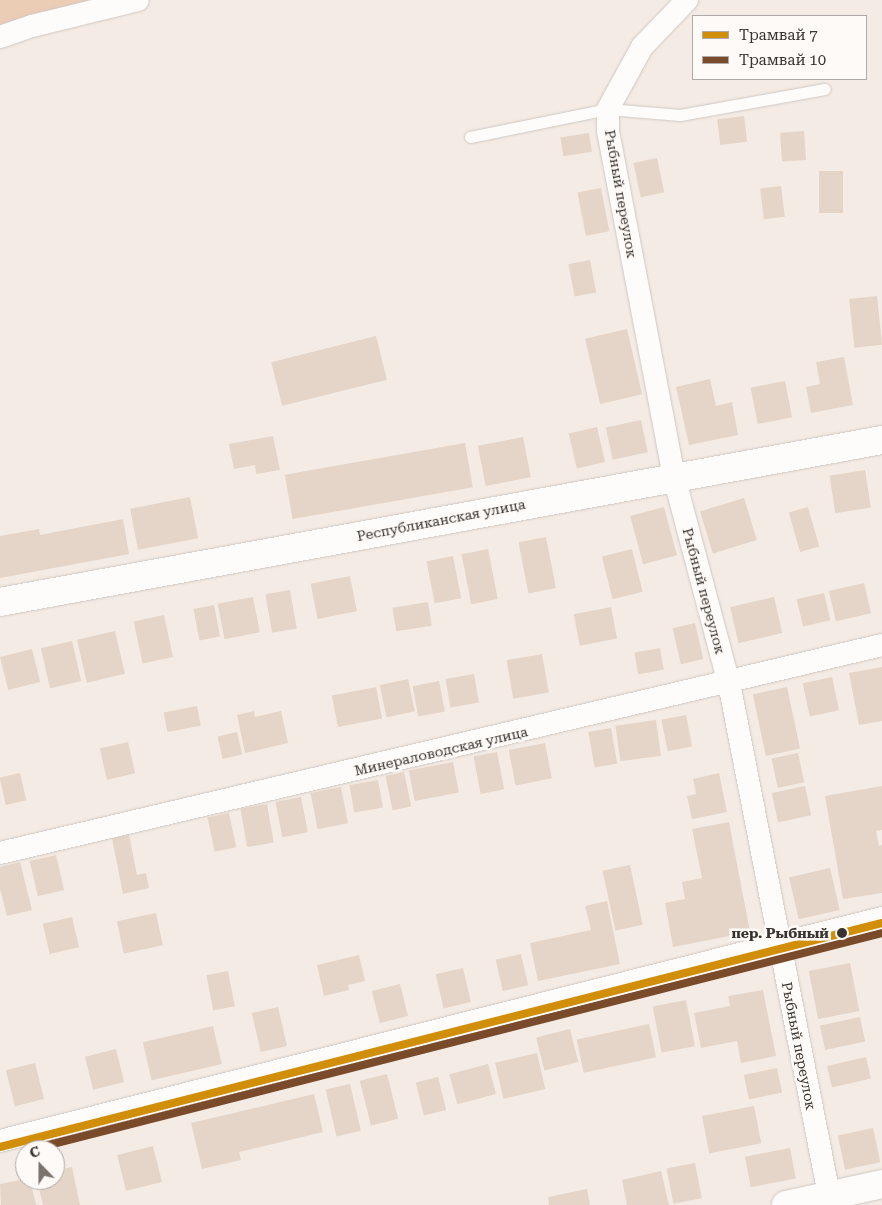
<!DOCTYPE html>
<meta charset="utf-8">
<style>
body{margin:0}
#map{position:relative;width:882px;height:1205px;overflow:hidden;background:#f4ebe4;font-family:"Roboto Serif",serif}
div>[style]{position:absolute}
.green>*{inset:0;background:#ebcdb6}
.building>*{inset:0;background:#e5d5c8;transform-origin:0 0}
.roads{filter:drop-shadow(0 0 1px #cfc7c2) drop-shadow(0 0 1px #cfc7c2)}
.service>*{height:11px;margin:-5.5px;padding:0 5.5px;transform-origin:5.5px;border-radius:5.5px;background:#fdfcfb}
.minor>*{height:22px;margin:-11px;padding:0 11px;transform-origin:11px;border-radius:11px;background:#fdfcfb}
.tertiary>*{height:28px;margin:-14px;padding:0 14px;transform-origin:14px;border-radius:14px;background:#fdfcfb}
.tram-1>*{height:8px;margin:-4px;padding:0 4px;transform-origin:4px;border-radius:4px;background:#d18f09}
.tram-2>*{height:8px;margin:-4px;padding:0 4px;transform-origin:4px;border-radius:4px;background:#7a4b2a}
.dots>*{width:14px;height:14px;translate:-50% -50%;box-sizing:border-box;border:2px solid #fdfaf7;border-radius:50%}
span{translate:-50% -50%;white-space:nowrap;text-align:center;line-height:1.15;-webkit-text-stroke:5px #fdfaf7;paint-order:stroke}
.street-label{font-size:14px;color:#39322e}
.stop-label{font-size:14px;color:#39322e;font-weight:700}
.right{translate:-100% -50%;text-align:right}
.legend{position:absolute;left:692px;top:15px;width:175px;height:65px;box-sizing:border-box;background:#fdfaf7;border:1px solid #afaaa7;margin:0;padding:6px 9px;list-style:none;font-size:15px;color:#39322e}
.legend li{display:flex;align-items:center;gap:10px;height:25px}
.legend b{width:25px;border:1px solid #afaaa7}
.north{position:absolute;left:15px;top:1140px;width:50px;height:50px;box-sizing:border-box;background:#fdfaf7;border:1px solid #afaaa7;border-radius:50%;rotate:338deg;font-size:14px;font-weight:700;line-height:20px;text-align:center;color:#39322e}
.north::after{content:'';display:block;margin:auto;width:18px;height:22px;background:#7a736e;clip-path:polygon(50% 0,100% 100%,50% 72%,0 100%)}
</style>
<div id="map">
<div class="green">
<i style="clip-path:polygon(0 0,138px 0,0 37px)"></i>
</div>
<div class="building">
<i style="left:744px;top:116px;width:26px;height:27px;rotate:83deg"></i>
<i style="left:804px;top:131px;width:29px;height:24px;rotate:86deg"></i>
<i style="left:589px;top:133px;width:19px;height:29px;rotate:81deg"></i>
<i style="left:657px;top:158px;width:35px;height:24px;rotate:78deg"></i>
<i style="left:819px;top:171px;width:24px;height:42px"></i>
<i style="left:781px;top:186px;width:31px;height:21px;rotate:83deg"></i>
<i style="left:601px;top:188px;width:44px;height:24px;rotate:79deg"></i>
<i style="left:590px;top:260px;width:33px;height:22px;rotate:79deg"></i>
<i style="left:877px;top:296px;width:49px;height:28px;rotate:84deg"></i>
<i style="left:627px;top:329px;width:67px;height:43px;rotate:77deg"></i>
<i style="left:376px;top:336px;width:45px;height:108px;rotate:76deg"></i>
<i style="clip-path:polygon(844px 357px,853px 405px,811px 413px,806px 387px,820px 384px,816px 362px)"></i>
<i style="clip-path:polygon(710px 379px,716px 406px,732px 402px,738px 435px,689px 445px,676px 387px)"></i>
<i style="left:785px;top:381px;width:37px;height:35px;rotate:79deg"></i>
<i style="left:641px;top:420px;width:33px;height:36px;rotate:78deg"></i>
<i style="left:597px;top:427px;width:36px;height:29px;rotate:77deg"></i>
<i style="clip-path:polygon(273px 436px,280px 470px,256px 474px,255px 465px,234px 469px,229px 444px)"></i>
<i style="left:523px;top:437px;width:41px;height:46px;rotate:79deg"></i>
<i style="left:465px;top:443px;width:45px;height:183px;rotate:80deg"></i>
<i style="left:865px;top:470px;width:38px;height:36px;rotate:81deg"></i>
<i style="left:190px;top:497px;width:42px;height:61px;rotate:79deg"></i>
<i style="left:744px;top:498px;width:44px;height:46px;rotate:73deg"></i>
<i style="left:664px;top:507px;width:50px;height:35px;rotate:75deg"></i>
<i style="left:808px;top:507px;width:41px;height:20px;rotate:74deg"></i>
<i style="clip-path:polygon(123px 519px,129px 554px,0 578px,0 536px,39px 529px,40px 535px)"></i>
<i style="left:546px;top:537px;width:52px;height:28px;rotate:79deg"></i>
<i style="left:488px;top:549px;width:51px;height:27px;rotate:79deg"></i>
<i style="left:632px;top:549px;width:44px;height:31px;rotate:76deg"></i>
<i style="left:453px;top:556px;width:43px;height:27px;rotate:79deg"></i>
<i style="left:350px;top:576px;width:36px;height:40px;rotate:79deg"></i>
<i style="left:864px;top:583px;width:31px;height:36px;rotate:77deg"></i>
<i style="left:290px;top:590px;width:39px;height:25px;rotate:80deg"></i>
<i style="left:824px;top:593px;width:28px;height:28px;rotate:77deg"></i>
<i style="left:253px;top:597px;width:36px;height:36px;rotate:79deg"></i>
<i style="left:774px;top:597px;width:37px;height:45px;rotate:77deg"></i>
<i style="left:428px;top:602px;width:24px;height:36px;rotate:81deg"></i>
<i style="left:214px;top:605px;width:32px;height:21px;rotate:79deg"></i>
<i style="left:611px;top:607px;width:32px;height:38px;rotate:79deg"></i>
<i style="left:164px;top:615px;width:43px;height:31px;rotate:78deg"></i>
<i style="left:695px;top:623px;width:37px;height:23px;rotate:77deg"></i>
<i style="left:115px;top:631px;width:44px;height:39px;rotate:77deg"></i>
<i style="left:72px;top:641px;width:41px;height:32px;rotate:77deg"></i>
<i style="left:660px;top:648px;width:22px;height:26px;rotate:80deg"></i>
<i style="left:32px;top:649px;width:34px;height:33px;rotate:76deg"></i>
<i style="left:542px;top:654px;width:39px;height:36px;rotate:80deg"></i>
<i style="clip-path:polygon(882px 667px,882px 721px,859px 725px,849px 673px)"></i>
<i style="left:474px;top:674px;width:29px;height:29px;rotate:80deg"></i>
<i style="left:832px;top:677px;width:34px;height:30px;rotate:78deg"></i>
<i style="left:408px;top:679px;width:33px;height:29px;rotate:78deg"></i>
<i style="left:439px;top:681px;width:31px;height:27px;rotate:79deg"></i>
<i style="left:376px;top:687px;width:32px;height:45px;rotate:79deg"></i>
<i style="left:787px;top:687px;width:63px;height:35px;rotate:78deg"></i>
<i style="left:197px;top:706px;width:20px;height:34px;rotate:79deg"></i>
<i style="clip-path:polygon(254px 711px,255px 717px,281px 711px,288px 743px,245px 753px,237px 715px)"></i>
<i style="left:686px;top:715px;width:32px;height:25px;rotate:79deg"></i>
<i style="left:656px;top:720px;width:36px;height:41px;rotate:82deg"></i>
<i style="left:611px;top:728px;width:36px;height:23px;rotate:80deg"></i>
<i style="left:237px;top:732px;width:23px;height:20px;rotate:77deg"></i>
<i style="left:128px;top:742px;width:32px;height:29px;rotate:77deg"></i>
<i style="left:545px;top:743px;width:36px;height:37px;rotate:79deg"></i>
<i style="left:497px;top:752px;width:38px;height:24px;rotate:79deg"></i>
<i style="left:798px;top:753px;width:30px;height:27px;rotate:78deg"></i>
<i style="left:453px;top:762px;width:31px;height:45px;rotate:79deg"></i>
<i style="left:404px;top:772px;width:35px;height:19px;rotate:78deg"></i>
<i style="left:20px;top:773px;width:28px;height:21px;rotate:77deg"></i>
<i style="clip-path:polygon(719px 773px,727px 812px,692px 819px,687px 796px,696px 794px,693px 779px)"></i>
<i style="left:378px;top:780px;width:28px;height:29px;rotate:80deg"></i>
<i style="left:805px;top:786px;width:30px;height:34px;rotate:78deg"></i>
<i style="clip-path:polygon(882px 786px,882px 830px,876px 831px,879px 846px,882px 845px,882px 893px,843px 899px,825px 796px)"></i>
<i style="left:341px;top:787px;width:37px;height:31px;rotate:79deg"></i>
<i style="left:301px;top:797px;width:36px;height:26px;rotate:79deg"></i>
<i style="left:267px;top:804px;width:39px;height:27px;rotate:80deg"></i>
<i style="left:229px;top:813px;width:35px;height:22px;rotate:78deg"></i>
<i style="clip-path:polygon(729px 822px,750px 932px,673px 947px,665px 903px,685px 899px,682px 882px,702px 878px,692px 829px)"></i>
<i style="clip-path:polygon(129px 835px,137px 875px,146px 873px,149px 888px,123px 894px,112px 838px)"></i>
<i style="left:56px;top:855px;width:36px;height:27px;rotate:77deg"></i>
<i style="clip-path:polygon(20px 862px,32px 910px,7px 916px,0 889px,0 867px)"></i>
<i style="left:630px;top:865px;width:61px;height:28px;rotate:78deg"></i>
<i style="left:830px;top:868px;width:43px;height:42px;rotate:77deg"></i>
<i style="clip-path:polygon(607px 901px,620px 964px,538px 981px,530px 943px,591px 930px,585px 906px)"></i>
<i style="left:156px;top:913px;width:33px;height:40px;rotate:78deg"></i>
<i style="left:72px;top:917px;width:31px;height:30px;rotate:77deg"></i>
<i style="left:521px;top:954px;width:32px;height:26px;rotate:77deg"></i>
<i style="clip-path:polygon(359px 955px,365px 981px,348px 985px,349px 990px,324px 996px,317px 965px)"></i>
<i style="left:850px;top:963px;width:49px;height:42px;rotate:79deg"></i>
<i style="left:463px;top:968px;width:35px;height:28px;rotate:77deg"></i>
<i style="left:228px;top:971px;width:36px;height:22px;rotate:79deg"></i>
<i style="left:400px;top:984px;width:33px;height:29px;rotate:76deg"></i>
<i style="clip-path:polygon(763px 990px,776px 1056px,741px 1063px,737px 1041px,701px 1048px,694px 1013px,730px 1006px,728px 996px)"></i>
<i style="left:686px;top:1000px;width:47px;height:34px;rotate:79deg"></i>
<i style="left:278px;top:1007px;width:40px;height:27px;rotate:77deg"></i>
<i style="left:860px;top:1017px;width:25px;height:41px;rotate:78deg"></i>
<i style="left:649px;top:1024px;width:34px;height:74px;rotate:78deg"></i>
<i style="left:213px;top:1026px;width:39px;height:72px;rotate:77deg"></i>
<i style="left:570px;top:1029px;width:34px;height:35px;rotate:76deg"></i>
<i style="left:116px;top:1049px;width:34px;height:32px;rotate:76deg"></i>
<i style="left:537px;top:1053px;width:37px;height:43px;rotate:77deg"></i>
<i style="left:866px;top:1057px;width:22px;height:40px;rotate:77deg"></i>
<i style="left:35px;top:1063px;width:37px;height:30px;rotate:76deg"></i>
<i style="left:488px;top:1064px;width:31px;height:40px;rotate:75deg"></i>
<i style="left:777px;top:1068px;width:25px;height:34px;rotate:78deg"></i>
<i style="left:387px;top:1074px;width:46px;height:28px;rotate:76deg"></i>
<i style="left:438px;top:1077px;width:34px;height:23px;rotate:76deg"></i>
<i style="left:350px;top:1084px;width:48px;height:25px;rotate:77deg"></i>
<i style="clip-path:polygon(314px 1094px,323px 1132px,239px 1152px,241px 1160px,202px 1169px,191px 1123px)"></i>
<i style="left:754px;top:1106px;width:38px;height:53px;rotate:79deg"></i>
<i style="left:873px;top:1128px;width:35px;height:36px;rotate:78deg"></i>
<i style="left:153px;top:1146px;width:37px;height:37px;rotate:76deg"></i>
<i style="left:790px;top:1148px;width:31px;height:46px;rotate:79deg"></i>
<i style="left:695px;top:1163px;width:36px;height:29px;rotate:79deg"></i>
<i style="clip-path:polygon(72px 1167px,80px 1205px,43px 1205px,37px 1180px,55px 1180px,55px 1171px)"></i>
<i style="clip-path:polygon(661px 1171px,669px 1205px,627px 1205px,622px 1180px)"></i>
<i style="clip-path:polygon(25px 1179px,30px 1180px,36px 1205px,1px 1205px,0 1184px)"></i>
<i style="clip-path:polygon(587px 1189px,590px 1205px,549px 1205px,548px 1197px)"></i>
</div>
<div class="roads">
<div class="service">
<i style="left:470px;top:137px;width:141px;rotate:-11.5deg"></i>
<i style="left:608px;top:109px;width:72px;rotate:4.8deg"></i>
<i style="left:680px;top:115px;width:147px;rotate:-10.2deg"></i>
</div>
<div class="minor">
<i style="left:687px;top:0;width:65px;rotate:133.8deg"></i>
<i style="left:642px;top:47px;width:71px;rotate:118.7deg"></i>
<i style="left:608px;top:109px;width:22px;rotate:90deg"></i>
<i style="left:608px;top:131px;width:352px;rotate:79.2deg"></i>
<i style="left:674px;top:477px;width:213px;rotate:75.1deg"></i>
<i style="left:729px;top:683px;width:522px;rotate:78.95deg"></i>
<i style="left:0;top:37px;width:34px;rotate:-19deg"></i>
<i style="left:32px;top:26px;width:109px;rotate:-13.8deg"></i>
<i style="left:0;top:853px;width:906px;rotate:-13.27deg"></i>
<i style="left:0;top:1141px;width:910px;rotate:-14.19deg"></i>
</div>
<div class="tertiary">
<i style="left:0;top:602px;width:897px;rotate:-10.41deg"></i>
<i style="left:786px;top:1205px;width:98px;rotate:-12.3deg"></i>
</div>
</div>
<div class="tram-1">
<i style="left:0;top:1147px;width:910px;rotate:-14.25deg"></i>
</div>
<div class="tram-2">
<i style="left:29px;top:1150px;width:880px;rotate:-14.27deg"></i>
</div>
<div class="dots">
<i style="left:842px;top:933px;background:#39322e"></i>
</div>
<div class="street-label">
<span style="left:621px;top:194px;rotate:80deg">Рыбный переулок</span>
<span style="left:441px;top:520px;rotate:-11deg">Республиканская улица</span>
<span style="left:704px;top:591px;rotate:75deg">Рыбный переулок</span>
<span style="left:441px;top:751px;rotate:-13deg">Минераловодская улица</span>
<span style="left:799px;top:1046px;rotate:79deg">Рыбный переулок</span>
</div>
<div class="stop-label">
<span class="right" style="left:829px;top:933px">пер. Рыбный</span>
</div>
<ul class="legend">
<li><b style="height:6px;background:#d18f09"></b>Трамвай 7</li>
<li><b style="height:6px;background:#7a4b2a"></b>Трамвай 10</li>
</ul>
<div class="north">С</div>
</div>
